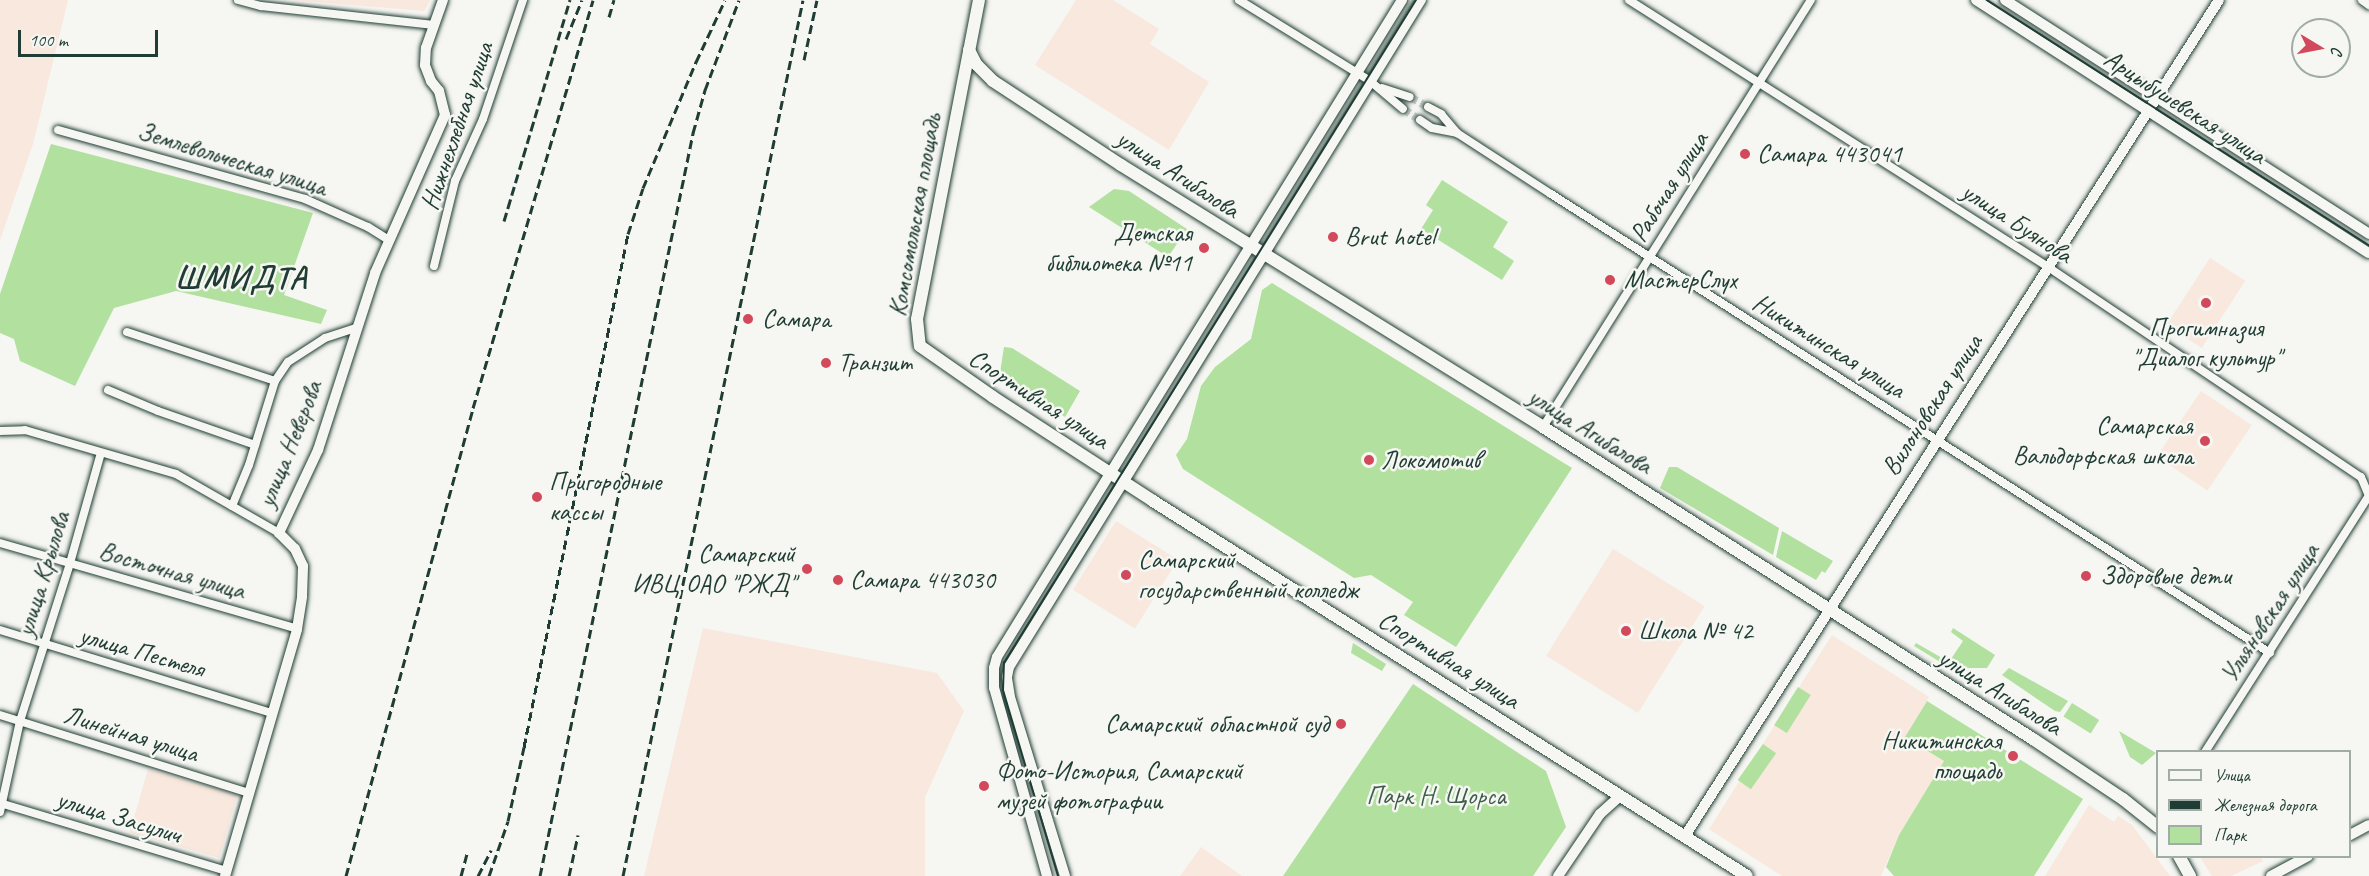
<!DOCTYPE html>
<meta charset="utf-8">
<style>
body{margin:0}
#map{position:relative;width:2369px;height:876px;overflow:hidden;background:#f6f6f2;font-family:Caveat,sans-serif}
div>[style]{position:absolute}
.built>*{inset:0;background:#f8e8de;transform-origin:0 0}
.green>*{inset:0;background:#b1e09f;transform-origin:0 0}
.street-tunnel>*{height:8px;margin-top:-4px;transform-origin:0;background:repeating-linear-gradient(90deg,#cbd1cc 0 8px,transparent 0 12px)}
.roads{filter:drop-shadow(0 0 2px #1f3d34) drop-shadow(0 0 2px #1f3d34)}
.street>*{height:8px;margin:-4px;padding:0 4px;transform-origin:4px;border-radius:4px;background:#f6f6f2}
.secondary>*{height:10px;margin:-5px;padding:0 5px;transform-origin:5px;border-radius:5px;background:#f6f6f2}
.primary>*{height:12px;margin:-6px;padding:0 6px;transform-origin:6px;border-radius:6px;background:#f6f6f2}
.tram>*{height:1.5px;margin:-0.75px;padding:0 0.75px;transform-origin:0.75px;border-radius:0.75px;background:#1f3d34}
.rail>*{height:3px;margin-top:-1.5px;transform-origin:0;background:repeating-linear-gradient(90deg,#1f3d34 0 9px,transparent 0 13.5px)}
.dots>*{width:16px;height:16px;translate:-50% -50%;box-sizing:border-box;border:3px solid #f6f6f2;border-radius:50%}
span{translate:-50% -50%;white-space:nowrap;text-align:center;line-height:1.15;-webkit-text-stroke:5px #f6f6f2;paint-order:stroke}
.street-label{font-size:26px;color:#1f3d34}
.poi-label{font-size:26px;color:#1f3d34}
.left{translate:0 -50%;text-align:left}
.right{translate:-100% -50%;text-align:right}
.park-label{font-size:26px;color:#3c5e49}
.district-label{font-size:32px;color:#1f3d34;font-weight:700;letter-spacing:1.5px}
.legend{position:absolute;left:2156px;top:750px;width:195px;height:108px;box-sizing:border-box;background:#f6f6f2;border:2px solid #a0aca6;margin:0;padding:8px 10px;list-style:none;font-size:18px;color:#1f3d34}
.legend li{display:flex;align-items:center;gap:12px;height:30px}
.legend b{width:30px;border:2px solid #a0aca6}
.north{position:absolute;left:2291px;top:18px;width:60px;height:60px;box-sizing:border-box;background:#f6f6f2;border:2px solid #a0aca6;border-radius:50%;rotate:100deg;font-size:16px;font-weight:700;line-height:24px;text-align:center;color:#1f3d34}
.north::after{content:'';display:block;margin:auto;width:21px;height:27px;background:#d1495b;clip-path:polygon(50% 0,100% 100%,50% 72%,0 100%)}
.scale{position:absolute;left:18px;top:30px;width:140px;height:27px;box-sizing:border-box;border:3px solid #1f3d34;border-top:0;padding-left:8px;font-size:18px;line-height:21px;white-space:nowrap;color:#1f3d34;-webkit-text-stroke:4px #f6f6f2;paint-order:stroke}
</style>
<div id="map">
<div class="built">
<i style="clip-path:polygon(0 0,68px 0,33px 144px,0 240px)"></i>
<i style="clip-path:polygon(293px 0,430px 0,424px 11px)"></i>
<i style="clip-path:polygon(1076px 0,1113px 0,1159px 29px,1150px 44px,1209px 82px,1169px 150px,1035px 65px)"></i>
<i style="left:2210px;top:258px;width:42px;height:80px;rotate:33deg"></i>
<i style="left:2201px;top:391px;width:61px;height:79px;rotate:34deg"></i>
<i style="left:1116px;top:521px;width:73px;height:81px;rotate:32deg"></i>
<i style="left:1613px;top:549px;width:108px;height:126px;rotate:32deg"></i>
<i style="clip-path:polygon(703px 628px,937px 673px,964px 711px,925px 797px,925px 876px,644px 876px)"></i>
<i style="clip-path:polygon(1832px 635px,1929px 697px,1905px 737px,1944px 761px,1899px 835px,1881px 876px,1782px 876px,1709px 829px)"></i>
<i style="left:148px;top:769px;width:93px;height:66px;rotate:16deg"></i>
<i style="clip-path:polygon(2089px 805px,2114px 822px,2118px 816px,2132px 825px,2170px 876px,2045px 876px)"></i>
<i style="clip-path:polygon(1201px 847px,1242px 876px,1243px 876px,1180px 876px)"></i>
<i style="clip-path:polygon(2200px 857px,2260px 857px,2263px 861px,2231px 876px,2212px 876px)"></i>
</div>
<div class="green">
<i style="clip-path:polygon(51px 144px,313px 213px,284px 295px,327px 310px,321px 324px,176px 291px,114px 308px,75px 386px,20px 361px,14px 339px,0 333px,0 294px)"></i>
<i style="clip-path:polygon(1442px 180px,1508px 222px,1493px 247px,1514px 261px,1502px 280px,1421px 229px,1433px 210px,1426px 205px)"></i>
<i style="clip-path:polygon(1114px 189px,1129px 191px,1187px 229px,1168px 257px,1089px 207px)"></i>
<i style="clip-path:polygon(1272px 283px,1572px 468px,1456px 647px,1404px 615px,1413px 602px,1371px 575px,1354px 578px,1183px 469px,1176px 455px,1187px 439px,1201px 386px,1215px 367px,1251px 339px,1262px 290px)"></i>
<i style="clip-path:polygon(1004px 347px,1012px 348px,1080px 391px,1065px 417px,1002px 377px,1000px 373px)"></i>
<i style="clip-path:polygon(1669px 467px,1677px 467px,1779px 528px,1773px 555px,1660px 488px)"></i>
<i style="clip-path:polygon(1782px 531px,1833px 561px,1825px 573px,1822px 571px,1816px 580px,1776px 557px)"></i>
<i style="clip-path:polygon(1953px 628px,1995px 655px,1987px 668px,1950px 668px,1914px 646px,1916px 643px,1949px 662px,1963px 641px,1951px 632px)"></i>
<i style="clip-path:polygon(1353px 643px,1386px 664px,1382px 671px,1351px 653px)"></i>
<i style="clip-path:polygon(2009px 668px,2068px 701px,2060px 712px,2055px 711px,2002px 675px)"></i>
<i style="clip-path:polygon(1413px 684px,1546px 771px,1566px 827px,1533px 876px,1283px 876px)"></i>
<i style="left:1798px;top:687px;width:15px;height:45px;rotate:32deg"></i>
<i style="clip-path:polygon(1927px 701px,2083px 799px,2034px 876px,1894px 876px,1886px 867px,1899px 835px,1944px 761px,1905px 737px)"></i>
<i style="left:2072px;top:703px;width:32px;height:16px;rotate:32deg"></i>
<i style="clip-path:polygon(2119px 731px,2156px 753px,2142px 765px,2130px 757px)"></i>
<i style="left:1763px;top:744px;width:16px;height:44px;rotate:35deg"></i>
</div>
<div class="street-tunnel">
<i style="left:1410px;top:97px;width:21px;rotate:29deg"></i>
<i style="left:1403px;top:109px;width:20px;rotate:33deg"></i>
</div>
<div class="roads">
<div class="street">
<i style="left:238px;top:0;width:24px;rotate:15deg"></i>
<i style="left:261px;top:6px;width:174px;rotate:6.3deg"></i>
<i style="left:1239px;top:0;width:154px;rotate:31.7deg"></i>
<i style="left:1370px;top:81px;width:43px;rotate:40.3deg"></i>
<i style="left:1629px;top:0;width:497px;rotate:32.5deg"></i>
<i style="left:2048px;top:267px;width:377px;rotate:33.9deg"></i>
<i style="left:2361px;top:477px;width:21px;rotate:67deg"></i>
<i style="left:2362px;top:0;width:9px;rotate:36deg"></i>
<i style="left:1382px;top:88px;width:29px;rotate:18deg"></i>
<i style="left:1428px;top:107px;width:15px;rotate:28deg"></i>
<i style="left:1441px;top:114px;width:25px;rotate:50deg"></i>
<i style="left:1457px;top:133px;width:112px;rotate:33deg"></i>
<i style="left:1551px;top:194px;width:853px;rotate:32.55deg"></i>
<i style="left:1420px;top:120px;width:14px;rotate:34deg"></i>
<i style="left:1432px;top:128px;width:25px;rotate:11deg"></i>
<i style="left:58px;top:130px;width:256px;rotate:15.6deg"></i>
<i style="left:305px;top:199px;width:69px;rotate:24deg"></i>
<i style="left:368px;top:227px;width:25px;rotate:32deg"></i>
<i style="left:434px;top:266px;width:88px;rotate:-76.1deg"></i>
<i style="left:455px;top:181px;width:68px;rotate:-65.7deg"></i>
<i style="left:483px;top:119px;width:126px;rotate:-71.4deg"></i>
<i style="left:127px;top:332px;width:156px;rotate:18.3deg"></i>
<i style="left:108px;top:390px;width:54px;rotate:22.8deg"></i>
<i style="left:158px;top:411px;width:103px;rotate:19.3deg"></i>
<i style="left:1543px;top:427px;width:504px;rotate:-57.89deg"></i>
<i style="left:0;top:431px;width:25px;rotate:-2deg"></i>
<i style="left:25px;top:430px;width:157px;rotate:16.2deg"></i>
<i style="left:176px;top:474px;width:119px;rotate:29.8deg"></i>
<i style="left:232px;top:506px;width:44px;rotate:-67.5deg"></i>
<i style="left:249px;top:465px;width:88px;rotate:-72.8deg"></i>
<i style="left:275px;top:381px;width:23px;rotate:-56deg"></i>
<i style="left:288px;top:362px;width:44px;rotate:-33deg"></i>
<i style="left:325px;top:338px;width:33px;rotate:-18deg"></i>
<i style="left:0;top:543px;width:309px;rotate:16.1deg"></i>
<i style="left:0;top:630px;width:284px;rotate:17deg"></i>
<i style="left:0;top:715px;width:261px;rotate:17.4deg"></i>
<i style="left:2205px;top:752px;width:304px;rotate:-57.4deg"></i>
<i style="left:0;top:803px;width:236px;rotate:16.7deg"></i>
<i style="left:0;top:812px;width:93px;rotate:-77.6deg"></i>
<i style="left:20px;top:721px;width:166px;rotate:-72.4deg"></i>
<i style="left:70px;top:563px;width:114px;rotate:-74.3deg"></i>
</div>
<div class="secondary">
<i style="left:1976px;top:0;width:467px;rotate:32.8deg"></i>
<i style="left:2005px;top:0;width:433px;rotate:32.7deg"></i>
<i style="left:2350px;top:835px;width:21px;rotate:-28deg"></i>
<i style="left:1685px;top:836px;width:992px;rotate:-57.43deg"></i>
<i style="left:225px;top:876px;width:257px;rotate:-73.7deg"></i>
<i style="left:297px;top:629px;width:33px;rotate:-81deg"></i>
<i style="left:302px;top:596px;width:30px;rotate:-88deg"></i>
<i style="left:303px;top:566px;width:19px;rotate:-115deg"></i>
<i style="left:295px;top:549px;width:23px;rotate:-135deg"></i>
<i style="left:279px;top:533px;width:92px;rotate:-64.8deg"></i>
<i style="left:318px;top:450px;width:186px;rotate:-72.1deg"></i>
<i style="left:375px;top:273px;width:173px;rotate:-66.1deg"></i>
<i style="left:445px;top:115px;width:25px;rotate:-104deg"></i>
<i style="left:439px;top:91px;width:13px;rotate:-129deg"></i>
<i style="left:431px;top:81px;width:17px;rotate:-111deg"></i>
<i style="left:425px;top:65px;width:17px;rotate:-87deg"></i>
<i style="left:426px;top:48px;width:51px;rotate:-70.5deg"></i>
<i style="left:1047px;top:876px;width:195px;rotate:-105.7deg"></i>
<i style="left:994px;top:688px;width:20px;rotate:-90deg"></i>
<i style="left:994px;top:668px;width:11px;rotate:-75deg"></i>
<i style="left:997px;top:657px;width:772px;rotate:-58.35deg"></i>
<i style="left:1065px;top:876px;width:187px;rotate:-107.1deg"></i>
<i style="left:1010px;top:697px;width:20px;rotate:-99deg"></i>
<i style="left:1007px;top:677px;width:10px;rotate:-79deg"></i>
<i style="left:1009px;top:667px;width:784px;rotate:-58.3deg"></i>
<i style="left:1558px;top:876px;width:75px;rotate:-55.9deg"></i>
<i style="left:1600px;top:814px;width:28px;rotate:-42deg"></i>
<i style="left:2271px;top:876px;width:42px;rotate:-28.4deg"></i>
</div>
<div class="primary">
<i style="left:979px;top:0;width:325px;rotate:101deg"></i>
<i style="left:917px;top:319px;width:27px;rotate:84deg"></i>
<i style="left:920px;top:346px;width:89px;rotate:34.9deg"></i>
<i style="left:993px;top:397px;width:191px;rotate:33deg"></i>
<i style="left:1153px;top:501px;width:702px;rotate:32.26deg"></i>
<i style="left:969px;top:50px;width:16px;rotate:63deg"></i>
<i style="left:976px;top:64px;width:24px;rotate:45deg"></i>
<i style="left:993px;top:81px;width:153px;rotate:33.3deg"></i>
<i style="left:1121px;top:165px;width:497px;rotate:31.8deg"></i>
<i style="left:1543px;top:427px;width:581px;rotate:32.49deg"></i>
<i style="left:2033px;top:739px;width:108px;rotate:33.7deg"></i>
<i style="left:2123px;top:799px;width:45px;rotate:38.7deg"></i>
<i style="left:2179px;top:856px;width:23px;rotate:61deg"></i>
</div>
</div>
<div class="tram">
<i style="left:1987px;top:0;width:454px;rotate:32.7deg"></i>
<i style="left:1058px;top:876px;width:194px;rotate:-106.5deg"></i>
<i style="left:1003px;top:690px;width:27px;rotate:-88deg"></i>
<i style="left:1004px;top:663px;width:781px;rotate:-58.14deg"></i>
</div>
<div class="rail">
<i style="left:609px;top:17px;width:18px;rotate:-74deg"></i>
<i style="left:566px;top:39px;width:42px;rotate:-67.7deg"></i>
<i style="left:804px;top:60px;width:61px;rotate:-77.8deg"></i>
<i style="left:504px;top:221px;width:231px;rotate:-73.4deg"></i>
<i style="left:346px;top:876px;width:485px;rotate:-74.8deg"></i>
<i style="left:473px;top:408px;width:425px;rotate:-73.6deg"></i>
<i style="left:461px;top:876px;width:24px;rotate:-75deg"></i>
<i style="left:478px;top:876px;width:29px;rotate:-63deg"></i>
<i style="left:489px;top:876px;width:58px;rotate:-70.9deg"></i>
<i style="left:508px;top:821px;width:76px;rotate:-77.8deg"></i>
<i style="left:524px;top:747px;width:523px;rotate:-78.54deg"></i>
<i style="left:628px;top:234px;width:48px;rotate:-71.9deg"></i>
<i style="left:643px;top:188px;width:137px;rotate:-67.2deg"></i>
<i style="left:696px;top:62px;width:68px;rotate:-64.9deg"></i>
<i style="left:540px;top:876px;width:759px;rotate:-78.36deg"></i>
<i style="left:693px;top:133px;width:45px;rotate:-74.4deg"></i>
<i style="left:705px;top:90px;width:96px;rotate:-69.3deg"></i>
<i style="left:569px;top:876px;width:42px;rotate:-77.6deg"></i>
<i style="left:623px;top:876px;width:894px;rotate:-78.39deg"></i>
</div>
<div class="dots">
<i style="left:1745px;top:154px;background:#d1495b"></i>
<i style="left:1333px;top:237px;background:#d1495b"></i>
<i style="left:1204px;top:248px;background:#d1495b"></i>
<i style="left:1610px;top:280px;background:#d1495b"></i>
<i style="left:2206px;top:303px;background:#d1495b"></i>
<i style="left:748px;top:319px;background:#d1495b"></i>
<i style="left:826px;top:363px;background:#d1495b"></i>
<i style="left:2205px;top:441px;background:#d1495b"></i>
<i style="left:1369px;top:460px;background:#d1495b"></i>
<i style="left:537px;top:497px;background:#d1495b"></i>
<i style="left:807px;top:569px;background:#d1495b"></i>
<i style="left:1126px;top:575px;background:#d1495b"></i>
<i style="left:2086px;top:576px;background:#d1495b"></i>
<i style="left:838px;top:580px;background:#d1495b"></i>
<i style="left:1626px;top:631px;background:#d1495b"></i>
<i style="left:1341px;top:724px;background:#d1495b"></i>
<i style="left:2013px;top:756px;background:#d1495b"></i>
<i style="left:984px;top:786px;background:#d1495b"></i>
</div>
<div class="street-label">
<span style="left:2185px;top:107px;rotate:33deg">Арцыбушевская улица</span>
<span style="left:457px;top:126px;rotate:-71deg">Нижнехлебная улица</span>
<span style="left:232px;top:159px;rotate:17deg">Землевольческая улица</span>
<span style="left:1178px;top:174px;rotate:33deg">улица Агибалова</span>
<span style="left:1669px;top:187px;rotate:-58deg">Рабочая улица</span>
<span style="left:915px;top:215px;rotate:-80deg">Комсомольская площадь</span>
<span style="left:2017px;top:223px;rotate:33deg">улица Буянова</span>
<span style="left:1829px;top:346px;rotate:32deg">Никитинская улица</span>
<span style="left:1039px;top:399px;rotate:33deg">Спортивная улица</span>
<span style="left:1932px;top:405px;rotate:-57deg">Вилоновская улица</span>
<span style="left:1590px;top:431px;rotate:32deg">улица Агибалова</span>
<span style="left:290px;top:444px;rotate:-68deg">улица Неверова</span>
<span style="left:172px;top:571px;rotate:16deg">Восточная улица</span>
<span style="left:43px;top:574px;rotate:-73deg">улица Крылова</span>
<span style="left:2270px;top:613px;rotate:-57deg">Ульяновская улица</span>
<span style="left:142px;top:652px;rotate:16deg">улица Пестеля</span>
<span style="left:1449px;top:660px;rotate:32deg">Спортивная улица</span>
<span style="left:2000px;top:692px;rotate:32deg">улица Агибалова</span>
<span style="left:131px;top:734px;rotate:17deg">Линейная улица</span>
<span style="left:119px;top:817px;rotate:17deg">улица Засулич</span>
</div>
<div class="poi-label">
<span class="left" style="left:1757px;top:154px">Самара 443041</span>
<span class="right" style="left:1192px;top:248px">Детская<br>библиотека №11</span>
<span class="left" style="left:1345px;top:237px">Brut hotel</span>
<span class="left" style="left:1624px;top:280px">МастерСлух</span>
<span class="left" style="left:762px;top:319px">Самара</span>
<span style="left:2206px;top:343px">Прогимназия<br>"Диалог культур"</span>
<span class="left" style="left:838px;top:363px">Транзит</span>
<span class="right" style="left:2193px;top:441px">Самарская<br>Вальдорфская школа</span>
<span class="left" style="left:1381px;top:460px">Локомотив</span>
<span class="left" style="left:549px;top:497px">Пригородные<br>кассы</span>
<span class="right" style="left:795px;top:569px">Самарский<br>ИВЦ ОАО "РЖД"</span>
<span class="left" style="left:1138px;top:575px">Самарский<br>государственный колледж</span>
<span class="left" style="left:2100px;top:576px">Здоровые дети</span>
<span class="left" style="left:850px;top:580px">Самара 443030</span>
<span class="left" style="left:1638px;top:631px">Школа № 42</span>
<span class="right" style="left:1329px;top:724px">Самарский областной суд</span>
<span class="right" style="left:2001px;top:756px">Никитинская<br>площадь</span>
<span class="left" style="left:996px;top:786px">Фото-История, Самарский<br>музей фотографии</span>
</div>
<div class="park-label">
<span style="left:1436px;top:796px">Парк Н. Щорса</span>
</div>
<div class="district-label">
<span style="left:241px;top:278px">ШМИДТА</span>
</div>
<ul class="legend">
<li><b style="height:8px;background:#f6f6f2"></b>Улица</li>
<li><b style="height:8px;background:#1f3d34"></b>Железная дорога</li>
<li><b style="height:16px;background:#b1e09f"></b>Парк</li>
</ul>
<div class="north">С</div>
<div class="scale">100 m</div>
</div>
